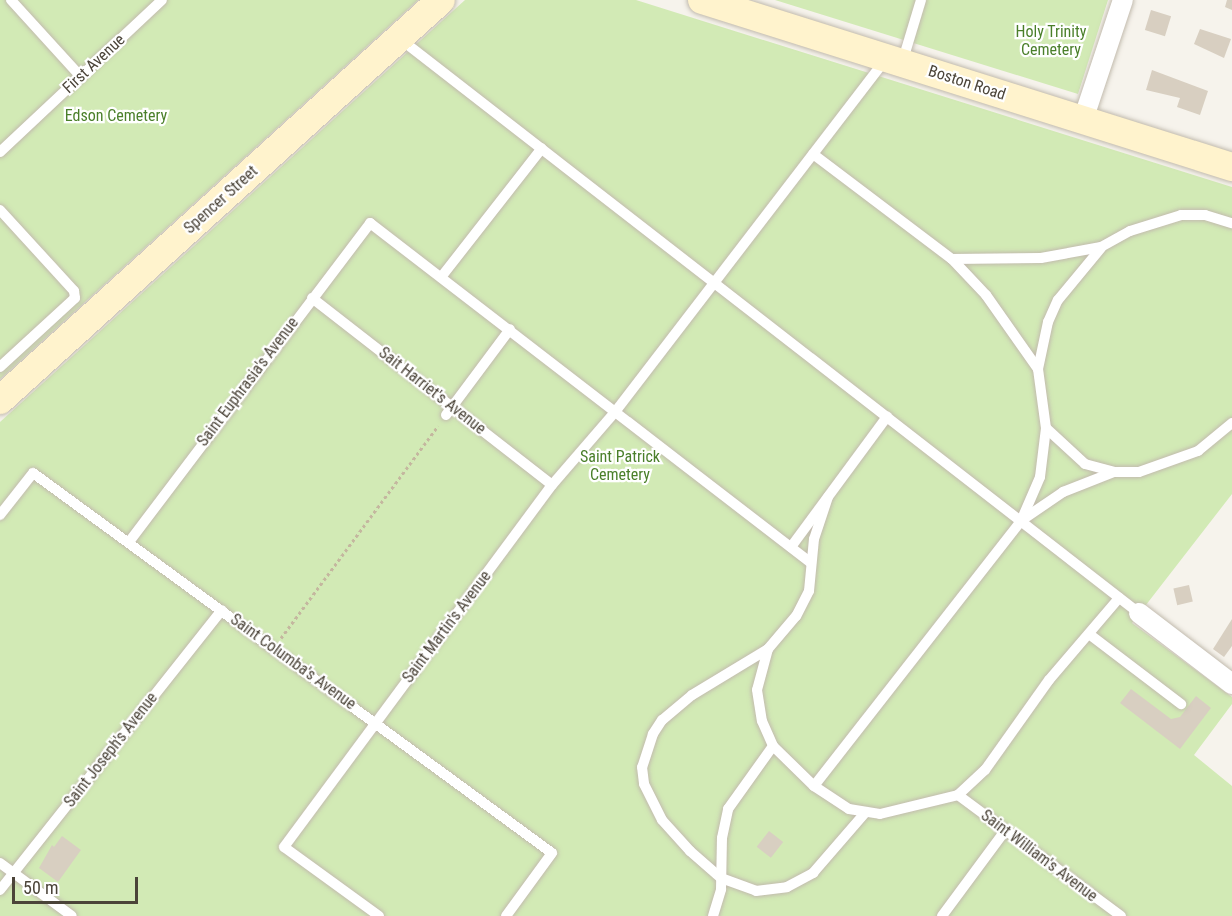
<!DOCTYPE html>
<style>
body{margin:0}
#map{position:relative;width:1232px;height:916px;overflow:hidden;background:#f6f3ec;font-family:"Roboto Condensed",sans-serif}
div>[style]{position:absolute}
.green>*{inset:0;background:#d2eab5}
.building>*{inset:0;background:#d8cfc1;transform-origin:0 0}
.path>*{height:3px;margin-top:-1.5px;transform-origin:0;background:repeating-linear-gradient(90deg,#c4b79f 0 3px,transparent 0 6px)}
.roads{filter:drop-shadow(0 0 2px #c2bbae) drop-shadow(0 0 2px #c2bbae)}
.service>*{height:10px;margin:-5px;padding:0 5px;transform-origin:5px;border-radius:5px;background:#fff}
.minor>*{height:20px;margin:-10px;padding:0 10px;transform-origin:10px;border-radius:10px;background:#fff}
.secondary>*{height:28px;margin:-14px;padding:0 14px;transform-origin:14px;border-radius:14px;background:#fff3cd}
span{translate:-50% -50%;white-space:nowrap;text-align:center;line-height:1.15;-webkit-text-stroke:4.5px #fff;paint-order:stroke}
.park-label{font-size:16px;color:#4a7f2a}
.street-label{font-size:16px;color:#4b4439}
.scale{position:absolute;left:12px;top:877px;width:126px;height:27px;box-sizing:border-box;border:3px solid #4b4439;border-top:0;padding-left:8px;font-size:18px;line-height:21px;white-space:nowrap;color:#4b4439;-webkit-text-stroke:4px #fff;paint-order:stroke}
</style>
<div id="map">
<div class="green">
<i style="clip-path:polygon(0 0,418px 0,0 379px)"></i>
<i style="clip-path:polygon(465px 0,636px 0,1232px 187px,1232px 494px,1132px 623px,1232px 697px,1232px 704px,1194px 755px,1232px 786px,1232px 916px,0 916px,0 422px)"></i>
<i style="clip-path:polygon(775px 0,1108px 0,1078px 94px)"></i>
</div>
<div class="building">
<i style="clip-path:polygon(1227px 0,1232px 0,1232px 10px,1225px 7px)"></i>
<i style="left:1151px;top:10px;width:21px;height:21px;rotate:17deg"></i>
<i style="clip-path:polygon(1200px 29px,1231px 39px,1224px 58px,1194px 44px)"></i>
<i style="clip-path:polygon(1152px 70px,1208px 91px,1200px 115px,1177px 107px,1180px 98px,1146px 90px)"></i>
<i style="left:1189px;top:585px;width:17px;height:16px;rotate:77deg"></i>
<i style="clip-path:polygon(1232px 619px,1232px 646px,1224px 657px,1213px 649px)"></i>
<i style="clip-path:polygon(1131px 689px,1171px 719px,1180px 717px,1196px 696px,1211px 708px,1180px 749px,1120px 703px)"></i>
<i style="left:769px;top:831px;width:18px;height:20px;rotate:38deg"></i>
<i style="clip-path:polygon(62px 836px,81px 850px,58px 882px,39px 868px,52px 845px,54px 847px)"></i>
</div>
<div class="path">
<i style="left:281px;top:638px;width:264px;rotate:-53.5deg"></i>
</div>
<div class="roads">
<div class="service">
<i style="left:11px;top:0;width:104px;rotate:47.7deg"></i>
<i style="left:399px;top:38px;width:937px;rotate:37.85deg"></i>
<i style="left:902px;top:63px;width:66px;rotate:-73.2deg"></i>
<i style="left:0;top:152px;width:222px;rotate:-43.2deg"></i>
<i style="left:813px;top:154px;width:174px;rotate:37.1deg"></i>
<i style="left:952px;top:259px;width:89px;rotate:-0.6deg"></i>
<i style="left:1041px;top:258px;width:61px;rotate:-10.4deg"></i>
<i style="left:1101px;top:247px;width:33px;rotate:-29deg"></i>
<i style="left:1130px;top:231px;width:53px;rotate:-17.4deg"></i>
<i style="left:1181px;top:215px;width:24px"></i>
<i style="left:1205px;top:215px;width:28px;rotate:17deg"></i>
<i style="left:0;top:210px;width:110px;rotate:47.6deg"></i>
<i style="left:74px;top:291px;width:7px;rotate:82deg"></i>
<i style="left:75px;top:298px;width:102px;rotate:137.4deg"></i>
<i style="left:952px;top:259px;width:50px;rotate:46.6deg"></i>
<i style="left:986px;top:295px;width:90px;rotate:54.9deg"></i>
<i style="left:1038px;top:369px;width:48px;rotate:-78deg"></i>
<i style="left:1048px;top:322px;width:24px;rotate:-66deg"></i>
<i style="left:1058px;top:300px;width:67px;rotate:-50.4deg"></i>
<i style="left:442px;top:276px;width:162px;rotate:-52deg"></i>
<i style="left:312px;top:298px;width:304px;rotate:37.9deg"></i>
<i style="left:1038px;top:369px;width:60px;rotate:82.3deg"></i>
<i style="left:446px;top:415px;width:107px;rotate:-53.3deg"></i>
<i style="left:828px;top:497px;width:44px;rotate:108.4deg"></i>
<i style="left:814px;top:539px;width:52px;rotate:95.5deg"></i>
<i style="left:809px;top:591px;width:28px;rotate:117deg"></i>
<i style="left:796px;top:616px;width:43px;rotate:130.3deg"></i>
<i style="left:768px;top:649px;width:42px;rotate:105deg"></i>
<i style="left:757px;top:690px;width:31px;rotate:81deg"></i>
<i style="left:762px;top:721px;width:27px;rotate:66deg"></i>
<i style="left:773px;top:746px;width:57px;rotate:44.3deg"></i>
<i style="left:814px;top:786px;width:42px;rotate:33.3deg"></i>
<i style="left:849px;top:809px;width:31px;rotate:9deg"></i>
<i style="left:880px;top:814px;width:80px;rotate:-13.7deg"></i>
<i style="left:958px;top:795px;width:37px;rotate:-43deg"></i>
<i style="left:985px;top:770px;width:110px;rotate:-54.6deg"></i>
<i style="left:1049px;top:680px;width:108px;rotate:-49.5deg"></i>
<i style="left:0;top:515px;width:53px;rotate:-51.8deg"></i>
<i style="left:33px;top:473px;width:643px;rotate:36.21deg"></i>
<i style="left:552px;top:853px;width:78px;rotate:126.1deg"></i>
<i style="left:1022px;top:520px;width:50px;rotate:-34.3deg"></i>
<i style="left:1063px;top:492px;width:55px;rotate:-21.4deg"></i>
<i style="left:129px;top:542px;width:400px;rotate:-52.9deg"></i>
<i style="left:370px;top:223px;width:557px;rotate:37.63deg"></i>
<i style="left:791px;top:547px;width:162px;rotate:-53.6deg"></i>
<i style="left:1089px;top:634px;width:116px;rotate:37.3deg"></i>
<i style="left:768px;top:649px;width:89px;rotate:148.8deg"></i>
<i style="left:692px;top:695px;width:39px;rotate:140deg"></i>
<i style="left:662px;top:720px;width:17px;rotate:123deg"></i>
<i style="left:653px;top:734px;width:35px;rotate:108deg"></i>
<i style="left:642px;top:767px;width:17px;rotate:83deg"></i>
<i style="left:644px;top:784px;width:40px;rotate:63.4deg"></i>
<i style="left:662px;top:820px;width:42px;rotate:47.9deg"></i>
<i style="left:690px;top:851px;width:41px;rotate:41.1deg"></i>
<i style="left:721px;top:878px;width:37px;rotate:20deg"></i>
<i style="left:756px;top:891px;width:31px;rotate:-7deg"></i>
<i style="left:787px;top:887px;width:30px;rotate:-28deg"></i>
<i style="left:813px;top:873px;width:79px;rotate:-49.1deg"></i>
<i style="left:814px;top:786px;width:336px;rotate:-52deg"></i>
<i style="left:1021px;top:521px;width:48px;rotate:-66.6deg"></i>
<i style="left:1040px;top:477px;width:49px;rotate:-83deg"></i>
<i style="left:1046px;top:428px;width:53px;rotate:42.7deg"></i>
<i style="left:1085px;top:464px;width:31px;rotate:15deg"></i>
<i style="left:1115px;top:472px;width:24px"></i>
<i style="left:1139px;top:472px;width:63px;rotate:-19.6deg"></i>
<i style="left:1198px;top:451px;width:44px;rotate:-39.5deg"></i>
<i style="left:958px;top:795px;width:203px;rotate:36.6deg"></i>
<i style="left:0;top:863px;width:89px;rotate:36.4deg"></i>
<i style="left:0;top:890px;width:357px;rotate:-51.6deg"></i>
<i style="left:379px;top:916px;width:117px;rotate:-144deg"></i>
<i style="left:284px;top:847px;width:450px;rotate:-53.5deg"></i>
<i style="left:552px;top:485px;width:96px;rotate:-49.2deg"></i>
<i style="left:615px;top:412px;width:442px;rotate:-52.5deg"></i>
<i style="left:713px;top:916px;width:28px;rotate:-73deg"></i>
<i style="left:721px;top:889px;width:51px;rotate:-88.9deg"></i>
<i style="left:722px;top:838px;width:30px;rotate:-78deg"></i>
<i style="left:728px;top:809px;width:77px;rotate:-54.5deg"></i>
<i style="left:942px;top:916px;width:106px;rotate:-53.5deg"></i>
</div>
<div class="minor">
<i style="left:1083px;top:120px;width:126px;rotate:-71.6deg"></i>
<i style="left:1139px;top:613px;width:117px;rotate:37.4deg"></i>
</div>
<div class="secondary">
<i style="left:702px;top:0;width:556px;rotate:17.49deg"></i>
<i style="left:0;top:400px;width:595px;rotate:-42.21deg"></i>
</div>
</div>
<div class="park-label">
<span style="left:1051px;top:41px">Holy Trinity<br>Cemetery</span>
<span style="left:116px;top:116px">Edson Cemetery</span>
<span style="left:620px;top:466px">Saint Patrick<br>Cemetery</span>
</div>
<div class="street-label">
<span style="left:94px;top:64px;rotate:-43deg">First Avenue</span>
<span style="left:967px;top:83px;rotate:18deg">Boston Road</span>
<span style="left:221px;top:200px;rotate:-42deg">Spencer Street</span>
<span style="left:248px;top:382px;rotate:-53deg">Saint Euphrasia's Avenue</span>
<span style="left:432px;top:391px;rotate:38deg">Sait Harriet's Avenue</span>
<span style="left:447px;top:627px;rotate:-53deg">Saint Martin's Avenue</span>
<span style="left:293px;top:662px;rotate:36deg">Saint Columba's Avenue</span>
<span style="left:111px;top:750px;rotate:-52deg">Saint Joseph's Avenue</span>
<span style="left:1039px;top:856px;rotate:37deg">Saint William's Avenue</span>
</div>
<div class="scale">50 m</div>
</div>
